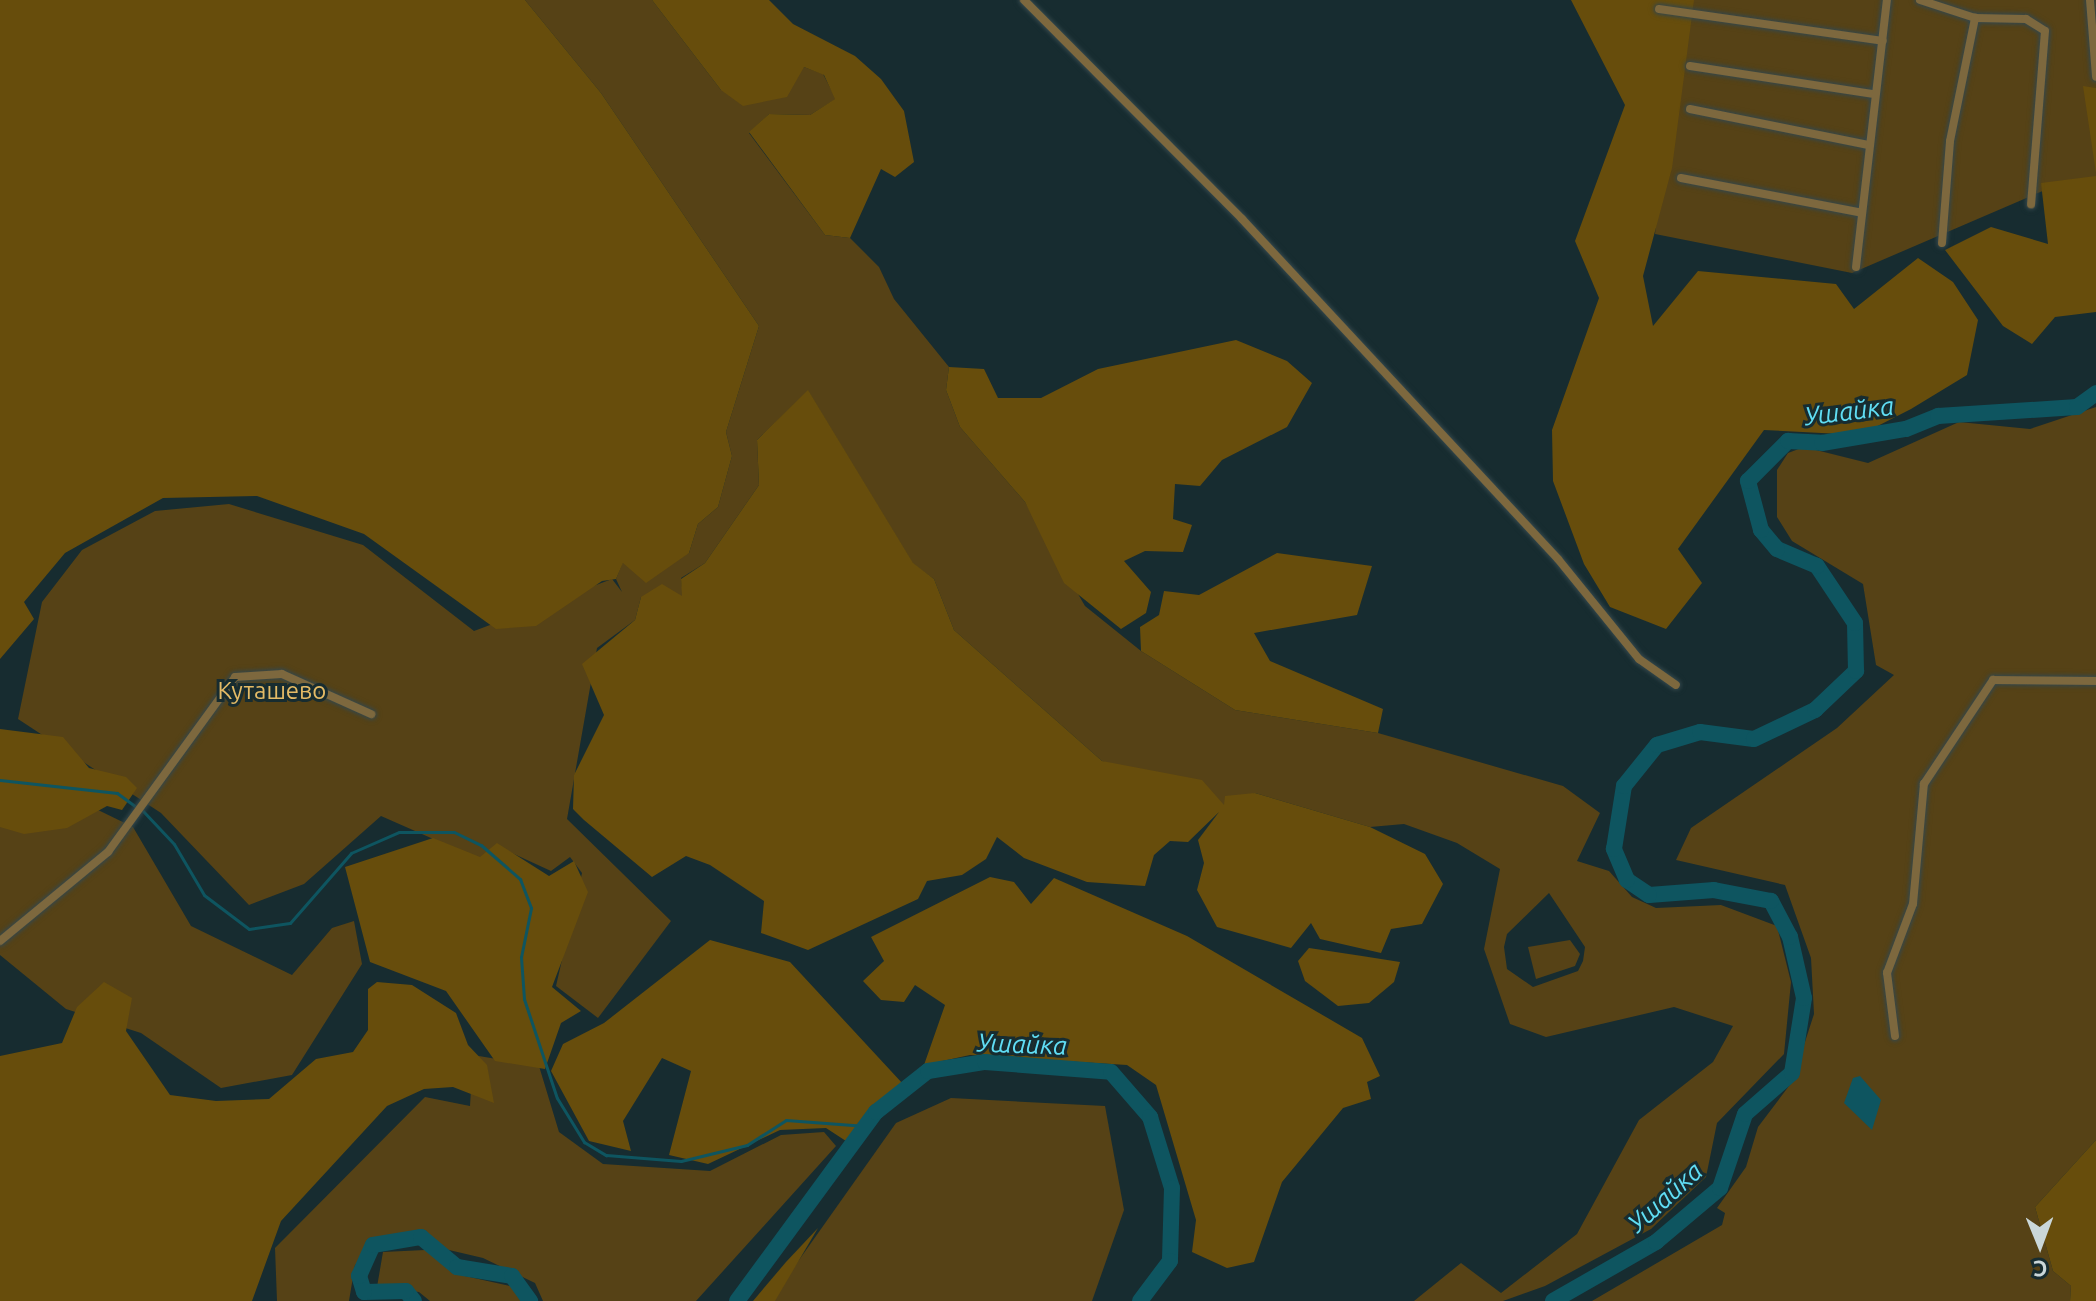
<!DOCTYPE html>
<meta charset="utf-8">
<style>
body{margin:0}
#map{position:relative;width:2096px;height:1301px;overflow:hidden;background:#172c30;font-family:Ubuntu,sans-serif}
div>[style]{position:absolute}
.green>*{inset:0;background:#564216}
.forest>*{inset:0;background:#674d0c}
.water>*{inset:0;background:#0e5560}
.stream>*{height:3px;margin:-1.5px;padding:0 1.5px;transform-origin:1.5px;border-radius:1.5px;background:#0e5560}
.river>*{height:16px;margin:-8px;padding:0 8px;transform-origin:8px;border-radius:8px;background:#0e5560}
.roads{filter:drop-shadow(0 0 2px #34474b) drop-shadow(0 0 2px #34474b)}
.minor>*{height:8px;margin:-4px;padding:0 4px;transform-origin:4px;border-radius:4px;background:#7d683e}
span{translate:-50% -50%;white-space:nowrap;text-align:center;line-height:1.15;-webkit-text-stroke:6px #172c30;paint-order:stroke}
.park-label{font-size:24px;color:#e4bb66}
.water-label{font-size:26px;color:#60ddf4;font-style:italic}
.north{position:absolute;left:2000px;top:1205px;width:80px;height:80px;-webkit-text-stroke:6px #172c30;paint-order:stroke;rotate:179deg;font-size:22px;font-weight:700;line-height:32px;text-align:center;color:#cad7d9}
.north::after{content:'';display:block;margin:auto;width:28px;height:36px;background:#cad7d9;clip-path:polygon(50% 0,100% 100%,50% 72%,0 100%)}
</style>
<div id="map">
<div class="green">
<i style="clip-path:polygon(evenodd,525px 0,652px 0,721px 90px,804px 67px,823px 74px,836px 99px,810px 115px,769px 114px,749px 133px,825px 235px,850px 238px,879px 267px,894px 299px,949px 367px,946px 390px,960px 427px,1025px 502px,1085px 606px,1141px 651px,1235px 710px,1378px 733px,1563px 786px,1600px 813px,1577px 861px,1609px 871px,1632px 897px,1656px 908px,1721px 905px,1777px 926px,1791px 982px,1784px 1054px,1717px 1123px,1706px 1177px,1651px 1229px,1545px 1286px,1503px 1301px,1414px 1301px,1461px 1263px,1501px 1293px,1577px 1234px,1639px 1120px,1713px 1062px,1733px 1026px,1674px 1007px,1546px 1037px,1510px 1024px,1484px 949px,1500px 869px,1457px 843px,1404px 824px,1370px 827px,1255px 793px,1224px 806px,1102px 761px,954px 630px,934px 579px,913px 564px,808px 391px,757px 440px,759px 485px,705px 563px,681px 578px,683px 597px,641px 597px,635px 620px,597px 648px,567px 819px,671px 921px,598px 1018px,556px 986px,582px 873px,570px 857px,551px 871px,499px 847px,481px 860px,381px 816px,304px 884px,249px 905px,161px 813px,18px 719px,42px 602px,82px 550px,155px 511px,229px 504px,363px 545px,474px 631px,612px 579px,622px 592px,616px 579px,623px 562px,689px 553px,698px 524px,718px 507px,732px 456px,726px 432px,759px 326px,601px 93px,525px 0,1549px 893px,1585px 947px,1583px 961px,1578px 971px,1533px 987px,1507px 969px,1504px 947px,1507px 934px,1549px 893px)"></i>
<i style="clip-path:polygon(1679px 0,2096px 0,2096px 189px,2059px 184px,1852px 273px,1655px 234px)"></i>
<i style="clip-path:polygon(2096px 407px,2096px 1140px,2035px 1207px,2053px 1271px,2071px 1286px,2070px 1301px,1592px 1301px,1722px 1225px,1725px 1213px,1717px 1208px,1746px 1167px,1758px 1127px,1792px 1082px,1814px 1014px,1811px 958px,1785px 885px,1676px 860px,1691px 828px,1837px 728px,1894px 675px,1876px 665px,1863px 584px,1792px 541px,1777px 517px,1777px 470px,1788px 453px,1804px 447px,1868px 463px,1959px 422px,2030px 429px)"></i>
<i style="clip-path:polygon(96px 809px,133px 827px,191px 926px,292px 975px,332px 928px,354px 921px,362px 964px,292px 1075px,221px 1088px,141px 1033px,66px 1009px,0 955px,0 817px)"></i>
<i style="clip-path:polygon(1570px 940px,1580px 954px,1575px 966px,1536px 979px,1528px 947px)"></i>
<i style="clip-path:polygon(473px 1055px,539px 1066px,559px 1132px,603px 1164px,710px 1171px,781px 1135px,824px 1132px,836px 1146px,696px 1301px,543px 1301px,535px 1283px,483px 1258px,398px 1238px,355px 1265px,349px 1301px,277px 1301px,275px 1248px,425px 1097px,470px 1106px)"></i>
<i style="clip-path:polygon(951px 1098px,1105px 1106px,1124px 1210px,1092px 1301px,770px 1301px,896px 1123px)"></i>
<i style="clip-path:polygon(425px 1250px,456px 1274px,515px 1287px,521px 1301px,430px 1301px,419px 1292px,377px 1287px,383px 1252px)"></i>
</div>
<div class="forest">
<i style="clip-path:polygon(0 0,525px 0,601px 93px,759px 326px,726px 432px,732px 456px,718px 507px,698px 524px,689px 553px,646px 583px,623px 563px,616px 579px,602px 581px,536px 626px,496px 629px,364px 534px,257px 496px,163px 498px,65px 553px,24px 602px,34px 619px,0 659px)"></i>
<i style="clip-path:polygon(652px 0,769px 0,793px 24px,855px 56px,881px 79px,904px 111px,914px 162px,895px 177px,881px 169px,850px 238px,825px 235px,749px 132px,769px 114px,810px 115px,835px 99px,824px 75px,804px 67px,787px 97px,743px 106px,721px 90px)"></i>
<i style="clip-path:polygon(1571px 0,1694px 0,1672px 168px,1643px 276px,1653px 326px,1698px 271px,1836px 284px,1854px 309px,1918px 258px,1953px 282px,1978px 320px,1967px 375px,1911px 409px,1860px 435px,1764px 430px,1678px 549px,1702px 583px,1666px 629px,1610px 607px,1584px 564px,1553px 481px,1552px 430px,1599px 298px,1575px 241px,1625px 105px)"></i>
<i style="clip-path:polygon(2083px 86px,2096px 88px,2096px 173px)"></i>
<i style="clip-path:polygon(2096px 176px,2096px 312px,2055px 317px,2032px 344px,2003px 326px,1945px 250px,1991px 227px,2048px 244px,2041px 183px)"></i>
<i style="clip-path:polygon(1236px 340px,1287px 361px,1312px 383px,1287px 427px,1222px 460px,1200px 486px,1175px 484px,1173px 519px,1192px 525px,1183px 552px,1145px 551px,1124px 561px,1151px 592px,1146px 613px,1121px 629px,1064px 583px,1025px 502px,960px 427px,946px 390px,949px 367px,984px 369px,998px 398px,1041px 398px,1098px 369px)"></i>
<i style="clip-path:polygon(808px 390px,913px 563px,934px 579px,954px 630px,1102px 761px,1202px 780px,1224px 805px,1225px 796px,1255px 793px,1370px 827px,1425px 854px,1443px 884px,1422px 924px,1391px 929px,1381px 953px,1320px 939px,1311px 923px,1291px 948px,1217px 927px,1197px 890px,1204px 863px,1198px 840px,1219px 812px,1188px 842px,1170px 841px,1154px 855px,1145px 886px,1087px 882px,1024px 858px,997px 837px,986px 859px,962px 875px,927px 881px,918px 899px,808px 950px,761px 933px,764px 901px,710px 865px,686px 856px,652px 877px,584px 820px,573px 809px,574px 775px,604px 715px,582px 664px,635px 620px,641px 597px,662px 584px,682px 596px,681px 579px,705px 563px,759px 485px,757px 440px)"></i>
<i style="clip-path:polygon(1277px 553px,1372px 566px,1357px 615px,1254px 633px,1270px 661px,1383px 709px,1378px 733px,1235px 710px,1141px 651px,1140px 627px,1159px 615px,1164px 591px,1199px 595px)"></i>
<i style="clip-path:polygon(0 729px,63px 737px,89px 768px,126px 777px,137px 788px,122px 810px,107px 806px,67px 828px,24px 834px,0 827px)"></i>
<i style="clip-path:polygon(433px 838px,480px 857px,497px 843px,549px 876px,574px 861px,588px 892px,552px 987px,581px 1011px,561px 1023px,545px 1069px,495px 1061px,446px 991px,370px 962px,345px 867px)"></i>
<i style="clip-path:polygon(990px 877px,1014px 882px,1031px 904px,1054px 878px,1187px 936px,1362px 1038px,1380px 1076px,1367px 1082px,1371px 1099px,1343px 1108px,1282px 1182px,1254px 1262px,1227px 1268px,1192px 1252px,1196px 1220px,1156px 1085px,1127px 1065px,970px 1055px,924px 1065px,945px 1005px,915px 985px,904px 1002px,881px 1000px,863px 981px,884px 961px,871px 937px)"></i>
<i style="clip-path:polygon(710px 940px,790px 962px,903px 1084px,870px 1107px,849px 1143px,826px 1128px,780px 1130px,708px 1164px,669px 1155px,691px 1071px,662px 1058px,623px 1121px,631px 1151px,589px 1141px,551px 1071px,563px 1044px,604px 1023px)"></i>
<i style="clip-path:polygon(1309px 948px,1362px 956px,1400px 962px,1394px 982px,1369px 1003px,1338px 1006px,1305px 981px,1298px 961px)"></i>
<i style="clip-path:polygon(104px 982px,132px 998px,126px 1031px,170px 1095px,216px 1101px,269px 1099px,316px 1059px,353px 1052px,368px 1030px,368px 989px,377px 982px,412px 985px,456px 1013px,468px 1045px,487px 1065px,494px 1103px,453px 1087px,424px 1089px,387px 1106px,281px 1221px,252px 1301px,0 1301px,0 1056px,62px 1043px,77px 1007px)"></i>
<i style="clip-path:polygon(2096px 1140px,2096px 1301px,2070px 1301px,2071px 1286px,2053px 1271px,2035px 1207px)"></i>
<i style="clip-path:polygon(818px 1228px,775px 1301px,753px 1301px,786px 1262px)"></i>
</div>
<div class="water">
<i style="clip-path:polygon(1860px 1076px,1881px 1100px,1872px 1130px,1844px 1103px,1853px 1078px)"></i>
</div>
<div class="stream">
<i style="left:0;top:780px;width:118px;rotate:6.3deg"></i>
<i style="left:117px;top:793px;width:22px;rotate:36deg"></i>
<i style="left:143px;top:811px;width:45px;rotate:46.8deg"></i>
<i style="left:174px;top:844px;width:59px;rotate:59.5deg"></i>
<i style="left:204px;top:895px;width:56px;rotate:37.1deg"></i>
<i style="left:249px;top:929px;width:41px;rotate:-8.3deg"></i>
<i style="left:290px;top:923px;width:93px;rotate:-48.9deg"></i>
<i style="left:351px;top:853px;width:52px;rotate:-23.6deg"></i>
<i style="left:399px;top:832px;width:55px"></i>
<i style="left:454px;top:832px;width:30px;rotate:26deg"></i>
<i style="left:481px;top:845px;width:52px;rotate:41.1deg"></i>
<i style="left:520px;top:879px;width:31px;rotate:69deg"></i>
<i style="left:531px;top:908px;width:50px;rotate:101.5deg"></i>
<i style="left:521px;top:957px;width:42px;rotate:85.9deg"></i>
<i style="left:524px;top:999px;width:104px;rotate:71.6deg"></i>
<i style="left:557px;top:1098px;width:52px;rotate:58.5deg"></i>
<i style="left:584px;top:1142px;width:26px;rotate:31deg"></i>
<i style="left:606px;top:1155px;width:75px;rotate:4.6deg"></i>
<i style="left:681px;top:1161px;width:68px;rotate:-13.6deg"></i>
<i style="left:747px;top:1145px;width:46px;rotate:-32.7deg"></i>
<i style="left:786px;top:1120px;width:80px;rotate:4.3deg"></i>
</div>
<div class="river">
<i style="left:414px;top:1301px;width:13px;rotate:-129deg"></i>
<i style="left:406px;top:1291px;width:42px;rotate:178.6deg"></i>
<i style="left:364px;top:1292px;width:17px;rotate:-107deg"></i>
<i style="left:359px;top:1276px;width:34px;rotate:-66deg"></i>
<i style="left:373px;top:1245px;width:49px;rotate:-9.5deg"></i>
<i style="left:421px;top:1237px;width:47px;rotate:39.8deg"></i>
<i style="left:457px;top:1267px;width:56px;rotate:9.3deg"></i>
<i style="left:512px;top:1276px;width:31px;rotate:54deg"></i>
<i style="left:737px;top:1301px;width:235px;rotate:-53.7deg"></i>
<i style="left:876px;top:1112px;width:66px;rotate:-38.3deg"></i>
<i style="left:928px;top:1071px;width:58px;rotate:-9deg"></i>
<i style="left:985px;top:1062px;width:126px;rotate:4.5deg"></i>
<i style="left:1111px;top:1072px;width:60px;rotate:49.1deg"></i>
<i style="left:1150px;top:1117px;width:74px;rotate:72.8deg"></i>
<i style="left:1172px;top:1188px;width:73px;rotate:91.6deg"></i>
<i style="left:1170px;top:1261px;width:50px;rotate:126.9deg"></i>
<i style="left:1553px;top:1301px;width:119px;rotate:-29.8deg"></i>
<i style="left:1656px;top:1242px;width:84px;rotate:-40.2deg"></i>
<i style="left:1720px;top:1188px;width:78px;rotate:-71.3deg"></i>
<i style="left:1745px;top:1114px;width:62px;rotate:-41.1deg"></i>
<i style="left:1792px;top:1073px;width:76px;rotate:-80.9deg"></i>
<i style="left:1804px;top:998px;width:63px;rotate:-102.9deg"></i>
<i style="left:1790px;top:937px;width:41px;rotate:-117.8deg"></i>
<i style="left:1771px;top:901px;width:58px;rotate:-169.1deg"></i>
<i style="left:1714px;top:890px;width:65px;rotate:175.6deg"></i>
<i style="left:1649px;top:895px;width:27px;rotate:-146deg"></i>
<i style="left:1627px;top:880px;width:34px;rotate:-113deg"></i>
<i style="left:1614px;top:849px;width:64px;rotate:-81deg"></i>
<i style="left:1624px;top:786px;width:53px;rotate:-51.2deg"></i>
<i style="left:1657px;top:745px;width:45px;rotate:-16.8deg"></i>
<i style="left:1700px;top:732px;width:54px;rotate:7.4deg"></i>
<i style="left:1754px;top:739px;width:68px;rotate:-25.4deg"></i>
<i style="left:1815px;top:710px;width:57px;rotate:-43.6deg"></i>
<i style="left:1856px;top:671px;width:48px;rotate:-91.2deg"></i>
<i style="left:1855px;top:623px;width:69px;rotate:-123.7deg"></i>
<i style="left:1817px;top:566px;width:43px;rotate:-157deg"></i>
<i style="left:1777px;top:549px;width:25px;rotate:-130deg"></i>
<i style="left:1761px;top:530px;width:51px;rotate:-104.9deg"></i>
<i style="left:1748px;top:481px;width:57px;rotate:-45deg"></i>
<i style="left:1788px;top:441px;width:34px;rotate:3deg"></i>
<i style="left:1822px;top:443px;width:85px;rotate:-9.5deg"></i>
<i style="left:1906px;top:429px;width:35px;rotate:-22deg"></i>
<i style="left:1938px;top:416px;width:139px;rotate:-3.7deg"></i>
<i style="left:2077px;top:407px;width:24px;rotate:-36deg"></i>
</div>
<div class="roads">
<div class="minor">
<i style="left:1024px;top:0;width:309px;rotate:45.1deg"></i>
<i style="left:1242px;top:219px;width:464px;rotate:47.1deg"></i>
<i style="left:1558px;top:559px;width:129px;rotate:51deg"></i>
<i style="left:1639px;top:659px;width:45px;rotate:35.1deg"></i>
<i style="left:1920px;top:0;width:58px;rotate:18.1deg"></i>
<i style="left:1975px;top:18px;width:51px;rotate:1.1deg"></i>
<i style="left:2026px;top:19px;width:22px;rotate:32deg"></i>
<i style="left:2045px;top:31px;width:174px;rotate:94.6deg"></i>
<i style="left:2090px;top:0;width:77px;rotate:85.5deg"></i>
<i style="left:1659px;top:9px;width:226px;rotate:8.1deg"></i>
<i style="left:1690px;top:66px;width:186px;rotate:8.7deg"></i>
<i style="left:1690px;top:109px;width:182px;rotate:11.4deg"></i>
<i style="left:1681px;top:178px;width:184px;rotate:10.9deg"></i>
<i style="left:1942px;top:243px;width:102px;rotate:-85.5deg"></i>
<i style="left:1950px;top:141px;width:126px;rotate:-78.5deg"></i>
<i style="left:1856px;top:267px;width:269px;rotate:-83.4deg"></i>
<i style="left:0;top:941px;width:140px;rotate:-39.5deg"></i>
<i style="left:108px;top:852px;width:216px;rotate:-54deg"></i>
<i style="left:235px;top:677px;width:47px;rotate:-3.7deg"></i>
<i style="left:282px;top:674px;width:98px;rotate:24.2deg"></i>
<i style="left:1895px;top:1036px;width:64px;rotate:-97.2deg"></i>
<i style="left:1887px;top:973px;width:74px;rotate:-69.4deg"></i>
<i style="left:1913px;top:904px;width:121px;rotate:-84.8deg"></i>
<i style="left:1924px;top:784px;width:125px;rotate:-56.4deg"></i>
<i style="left:1993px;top:680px;width:103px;rotate:0.6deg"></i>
</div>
</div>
<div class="park-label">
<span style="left:272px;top:691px">Куташево</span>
</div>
<div class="water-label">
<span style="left:1849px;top:411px;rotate:-7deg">Ушайка</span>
<span style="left:1022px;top:1044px;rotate:2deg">Ушайка</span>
<span style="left:1665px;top:1197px;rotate:-42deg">Ушайка</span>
</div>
<div class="north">С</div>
</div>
